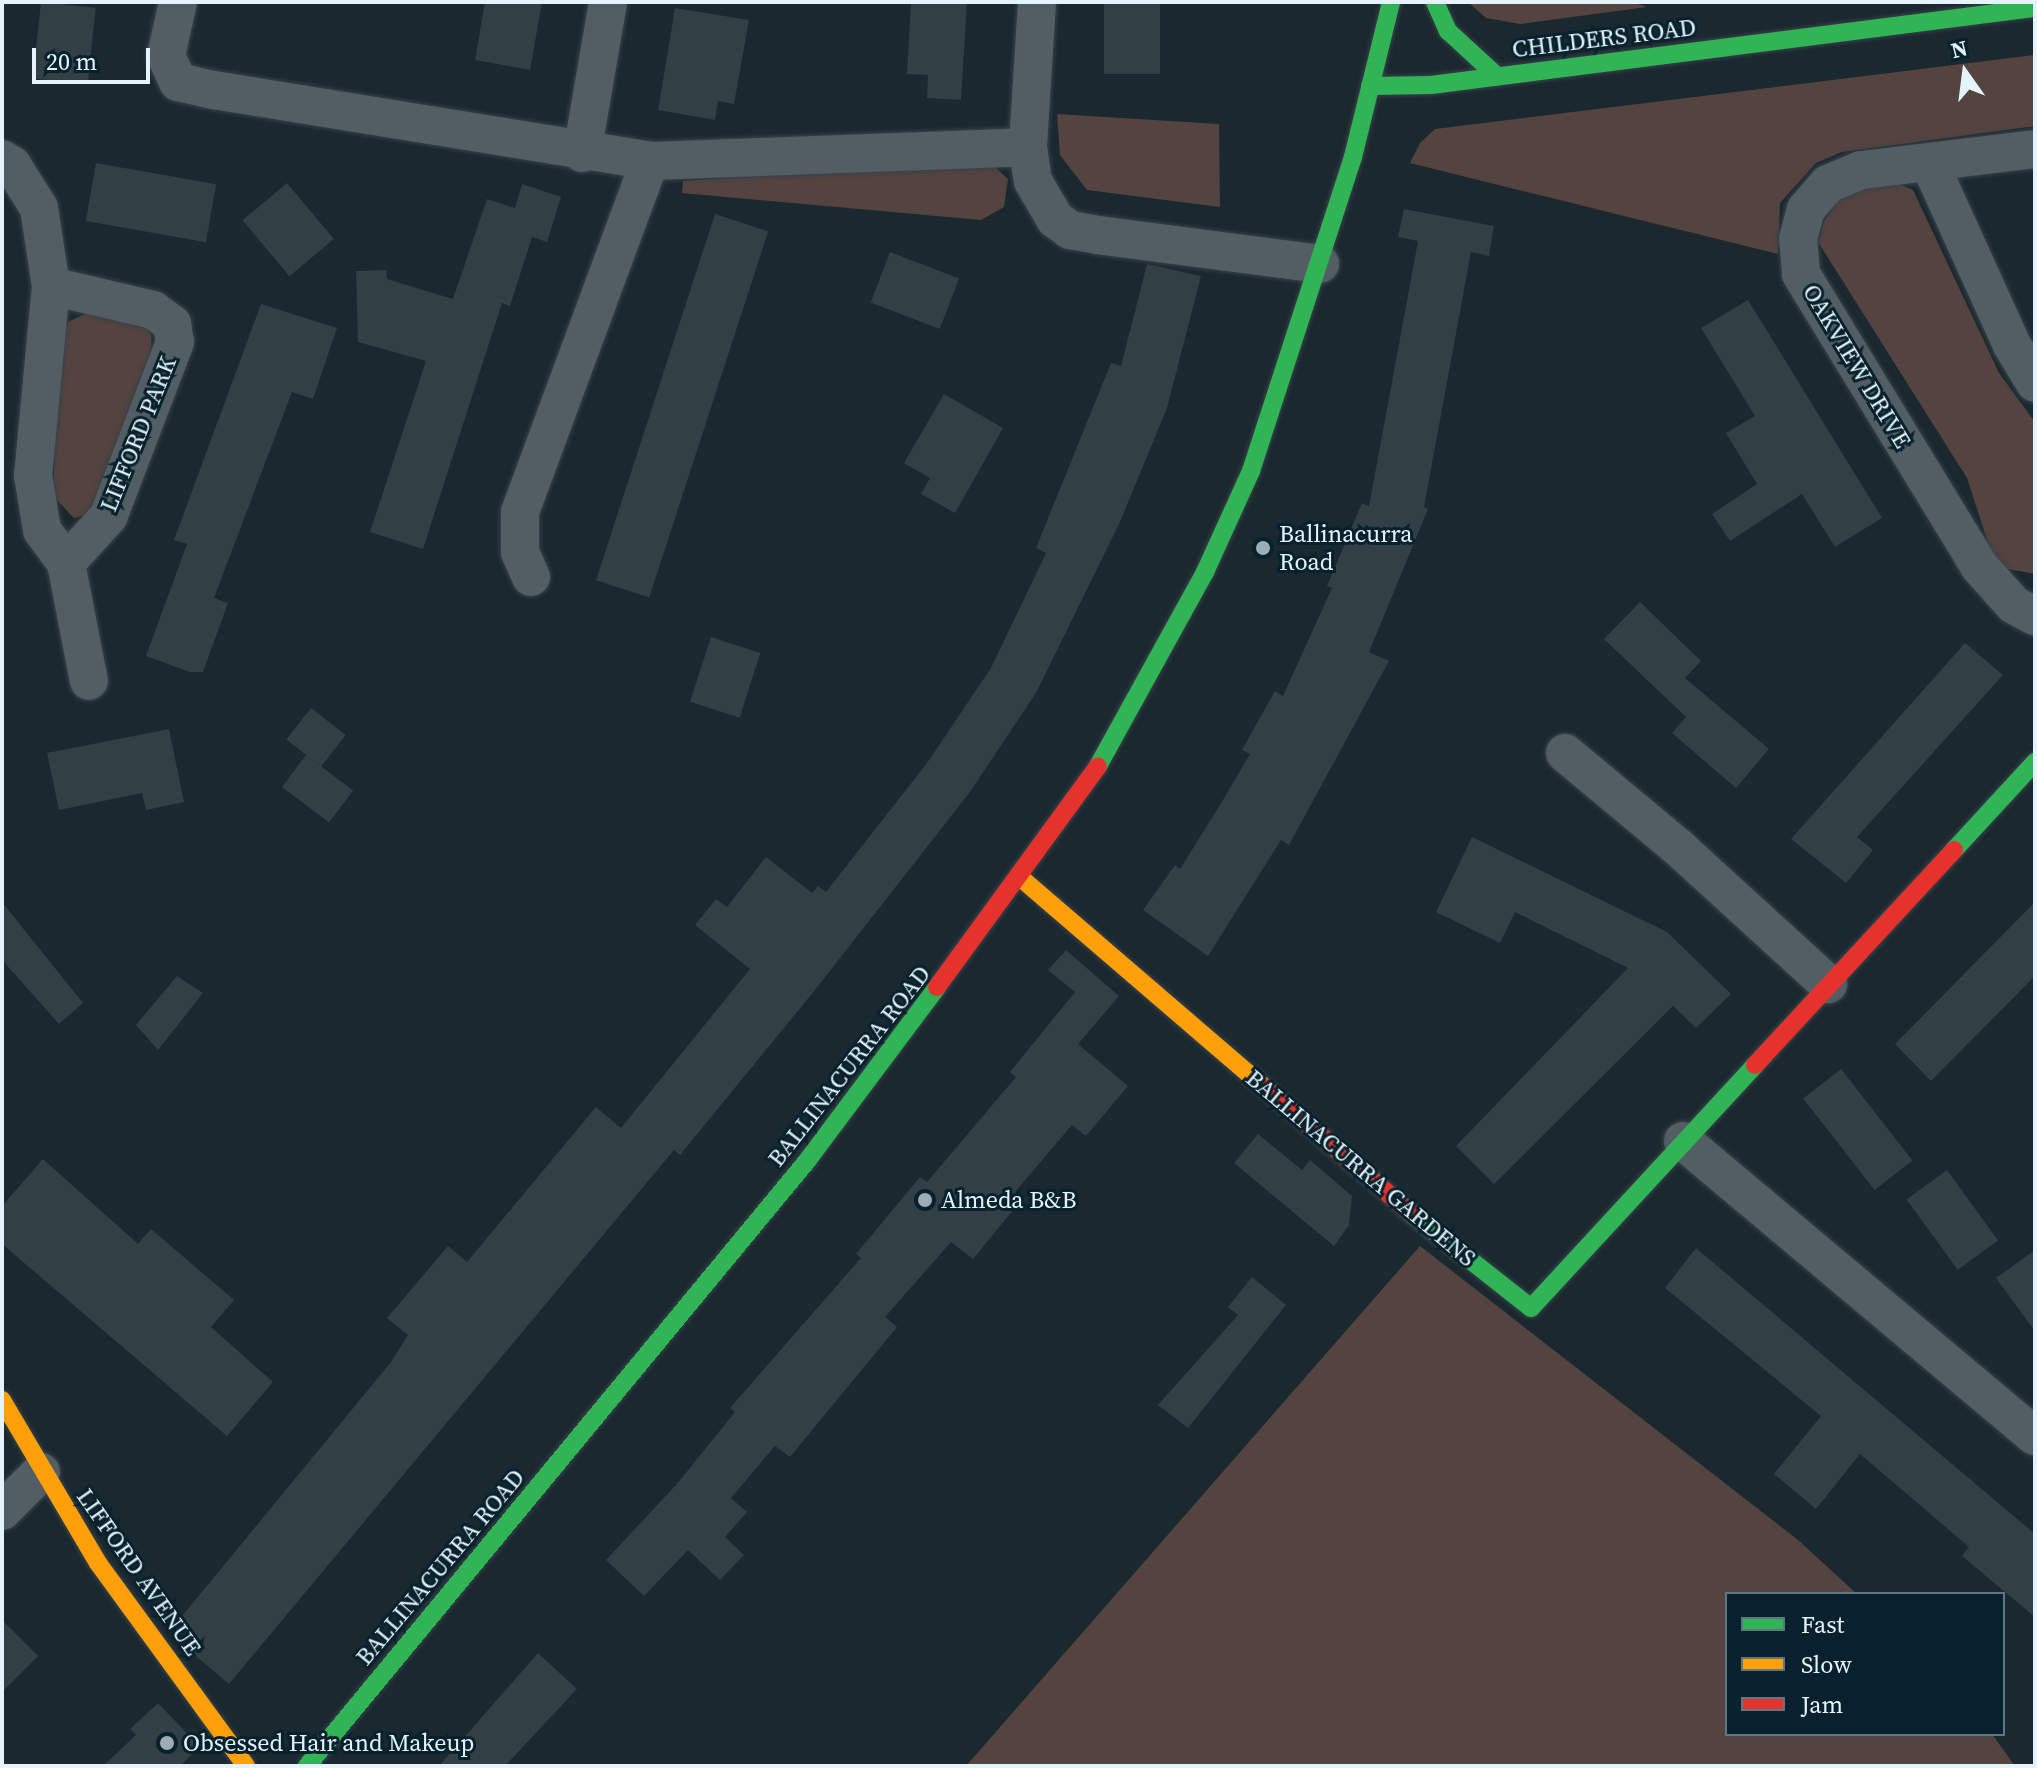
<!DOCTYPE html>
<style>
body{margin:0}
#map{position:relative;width:2037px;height:1768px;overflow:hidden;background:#1a282f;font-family:"Source Serif 4",serif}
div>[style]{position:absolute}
.green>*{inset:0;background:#554340}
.building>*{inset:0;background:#323f45;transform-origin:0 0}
.roads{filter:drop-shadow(0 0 2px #374248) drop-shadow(0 0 2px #374248)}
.street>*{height:38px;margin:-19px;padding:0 19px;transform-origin:19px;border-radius:19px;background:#535e64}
.fast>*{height:18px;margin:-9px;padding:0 9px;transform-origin:9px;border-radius:9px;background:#30b455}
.slow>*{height:18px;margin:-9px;padding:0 9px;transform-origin:9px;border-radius:9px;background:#ff9f0a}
.jam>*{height:18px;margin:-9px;padding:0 9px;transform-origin:9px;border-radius:9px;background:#e5322d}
.dots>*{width:22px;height:22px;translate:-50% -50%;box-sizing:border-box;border:4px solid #07222d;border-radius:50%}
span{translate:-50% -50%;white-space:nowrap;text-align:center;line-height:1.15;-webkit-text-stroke:6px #07222d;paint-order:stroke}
.street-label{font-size:24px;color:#e5f4fc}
.poi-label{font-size:24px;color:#e5f4fc}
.left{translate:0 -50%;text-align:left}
.frame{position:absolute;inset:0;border:4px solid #e5f4fc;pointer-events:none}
.legend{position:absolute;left:1725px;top:1592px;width:280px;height:144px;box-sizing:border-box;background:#07222d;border:2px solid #607680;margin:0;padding:10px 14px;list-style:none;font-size:24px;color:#e5f4fc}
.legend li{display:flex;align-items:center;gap:16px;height:40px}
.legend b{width:40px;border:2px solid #607680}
.north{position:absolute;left:1925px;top:32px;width:80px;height:80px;-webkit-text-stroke:6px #07222d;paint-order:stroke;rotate:346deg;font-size:22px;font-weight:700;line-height:32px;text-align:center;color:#e5f4fc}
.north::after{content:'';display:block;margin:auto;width:28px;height:36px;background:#e5f4fc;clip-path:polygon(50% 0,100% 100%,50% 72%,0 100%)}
.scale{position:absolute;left:32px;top:48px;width:118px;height:36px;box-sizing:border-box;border:4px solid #e5f4fc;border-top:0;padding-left:10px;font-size:24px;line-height:28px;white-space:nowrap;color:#e5f4fc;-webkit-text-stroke:6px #07222d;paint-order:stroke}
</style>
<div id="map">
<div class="green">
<i style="clip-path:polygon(1468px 2px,1632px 2px,1647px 7px,1520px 24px,1486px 18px)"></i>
<i style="clip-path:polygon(2035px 55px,2035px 126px,1842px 152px,1816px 163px,1780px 203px,1778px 254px,1410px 163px,1420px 143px,1435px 129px)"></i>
<i style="clip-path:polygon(1057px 114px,1219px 124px,1220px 207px,1087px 190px,1060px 155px)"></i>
<i style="clip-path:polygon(986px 159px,1008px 179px,1004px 207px,981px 220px,682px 193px,683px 181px)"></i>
<i style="clip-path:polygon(1888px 179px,1913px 190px,1999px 373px,2035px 422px,2035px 574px,2002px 568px,1989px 546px,1967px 478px,1818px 242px,1824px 221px,1839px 199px)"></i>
<i style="clip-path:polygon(91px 311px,143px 323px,151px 334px,152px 356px,100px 498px,87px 515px,74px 518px,53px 496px,59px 343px,68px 322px)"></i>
<i style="clip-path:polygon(1420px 1246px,1798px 1540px,1857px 1594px,1727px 1594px,1727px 1734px,1992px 1734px,2015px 1766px,966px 1766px)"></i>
</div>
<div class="building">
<i style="left:41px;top:2px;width:55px;height:77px;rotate:6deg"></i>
<i style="clip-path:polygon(485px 2px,542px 2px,530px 70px,475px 60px)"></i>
<i style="clip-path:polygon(911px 2px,967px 2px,961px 100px,927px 98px,928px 75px,907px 74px)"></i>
<i style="left:1104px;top:2px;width:56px;height:72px"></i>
<i style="clip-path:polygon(675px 8px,749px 20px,734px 104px,718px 101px,715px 120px,658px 110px)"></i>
<i style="left:96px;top:163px;width:122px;height:59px;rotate:10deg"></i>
<i style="left:287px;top:183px;width:73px;height:58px;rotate:50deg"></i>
<i style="clip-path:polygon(522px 184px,561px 197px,547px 242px,532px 237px,510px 306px,502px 303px,423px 549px,370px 532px,426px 361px,358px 342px,356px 271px,386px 270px,387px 279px,453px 299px,487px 199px,515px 208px)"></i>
<i style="clip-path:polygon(1404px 209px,1494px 226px,1489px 256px,1471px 252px,1424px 507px,1428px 509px,1369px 652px,1389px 661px,1289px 845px,1281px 840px,1208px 956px,1143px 910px,1175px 865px,1180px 869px,1223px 800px,1250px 754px,1242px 750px,1275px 691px,1283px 696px,1332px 588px,1327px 586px,1362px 503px,1369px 506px,1418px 241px,1398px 237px)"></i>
<i style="left:715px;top:214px;width:56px;height:385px;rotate:18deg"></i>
<i style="left:890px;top:252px;width:74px;height:54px;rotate:21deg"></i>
<i style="clip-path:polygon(1147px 264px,1201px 276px,1167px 408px,1120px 522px,1036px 693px,970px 792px,815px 990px,680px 1155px,674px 1150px,229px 1684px,197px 1657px,184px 1638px,190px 1631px,178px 1621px,391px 1362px,408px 1335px,387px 1318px,448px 1246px,467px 1262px,596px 1107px,621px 1128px,750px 969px,695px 925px,716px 899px,727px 907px,766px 857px,812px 893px,818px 886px,826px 892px,927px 763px,991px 668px,1046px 553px,1036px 548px,1111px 363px,1121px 366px)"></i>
<i style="clip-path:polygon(1748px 300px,1882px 518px,1835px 547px,1802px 494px,1730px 541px,1712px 514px,1757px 484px,1726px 433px,1755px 416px,1701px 328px)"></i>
<i style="clip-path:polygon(261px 304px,337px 328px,313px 399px,292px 392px,214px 598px,228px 603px,203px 672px,190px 672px,146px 656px,187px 544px,174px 540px)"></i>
<i style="clip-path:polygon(944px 394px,1003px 428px,955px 513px,921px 494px,930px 478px,904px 463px)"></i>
<i style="clip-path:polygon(1640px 602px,1701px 661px,1685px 678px,1769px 749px,1736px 788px,1672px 733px,1686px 717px,1604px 639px)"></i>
<i style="left:711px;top:637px;width:52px;height:68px;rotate:18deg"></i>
<i style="clip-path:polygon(1965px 643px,2003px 675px,1857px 837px,1873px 850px,1846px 883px,1791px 839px)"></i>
<i style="left:311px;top:708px;width:44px;height:40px;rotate:38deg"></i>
<i style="clip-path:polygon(169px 729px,184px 802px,146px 810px,142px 793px,59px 810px,47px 753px)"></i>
<i style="left:306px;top:755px;width:59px;height:40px;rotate:37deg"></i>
<i style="clip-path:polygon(1472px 837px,1667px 932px,1731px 994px,1696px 1028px,1673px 1006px,1494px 1184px,1456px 1146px,1628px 968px,1515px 912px,1500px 943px,1436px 912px)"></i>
<i style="clip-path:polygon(2px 902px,83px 1003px,59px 1024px,2px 960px)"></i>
<i style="clip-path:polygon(2035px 902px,2035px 976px,1931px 1081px,1895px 1044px)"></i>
<i style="clip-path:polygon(1066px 950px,1119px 996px,1078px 1044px,1128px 1086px,1086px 1136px,1072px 1125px,1015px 1192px,1022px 1199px,973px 1259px,951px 1242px,885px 1317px,897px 1327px,790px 1457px,775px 1446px,731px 1498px,747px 1512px,725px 1537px,744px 1555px,720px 1580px,688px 1550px,644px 1596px,606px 1560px,676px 1485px,735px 1412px,730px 1408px,861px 1258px,856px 1254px,920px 1177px,927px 1182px,1016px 1077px,1010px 1072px,1075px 992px,1048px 970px)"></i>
<i style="clip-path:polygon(177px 976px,203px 993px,158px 1050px,136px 1025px)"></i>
<i style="left:1841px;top:1069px;width:116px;height:48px;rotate:52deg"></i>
<i style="clip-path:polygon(1258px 1134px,1302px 1170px,1310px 1160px,1352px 1196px,1349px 1225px,1334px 1246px,1234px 1163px)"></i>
<i style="clip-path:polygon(43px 1159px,138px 1244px,151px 1229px,234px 1300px,211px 1327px,273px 1382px,227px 1436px,2px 1244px,2px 1206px)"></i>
<i style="left:1947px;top:1170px;width:87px;height:50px;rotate:54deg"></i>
<i style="clip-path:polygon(1696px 1248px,2035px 1534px,2035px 1617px,1962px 1556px,1969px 1547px,1860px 1454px,1816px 1509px,1774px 1474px,1821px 1416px,1665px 1288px)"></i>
<i style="clip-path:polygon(2035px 1250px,2035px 1331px,1996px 1278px)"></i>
<i style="clip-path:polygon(1252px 1277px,1286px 1305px,1188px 1428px,1158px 1405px,1238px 1315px,1228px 1307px)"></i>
<i style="clip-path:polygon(2px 1620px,38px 1656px,2px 1692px)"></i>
<i style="clip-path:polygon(538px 1653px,577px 1689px,505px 1766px,439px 1766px)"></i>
<i style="clip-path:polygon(158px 1703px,200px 1747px,180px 1766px,103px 1766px,136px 1735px,130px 1729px)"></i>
</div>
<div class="roads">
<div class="street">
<i style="left:178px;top:2px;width:55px;rotate:102.5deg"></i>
<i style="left:166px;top:56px;width:29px;rotate:65deg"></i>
<i style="left:178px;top:82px;width:37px;rotate:13deg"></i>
<i style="left:214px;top:90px;width:442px;rotate:9.2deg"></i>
<i style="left:650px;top:161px;width:378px;rotate:-2.1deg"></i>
<i style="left:1037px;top:2px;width:145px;rotate:93.6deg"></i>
<i style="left:1028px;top:147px;width:34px;rotate:82deg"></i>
<i style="left:1033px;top:181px;width:44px;rotate:59.9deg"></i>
<i style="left:1055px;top:219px;width:19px;rotate:36deg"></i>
<i style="left:1070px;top:230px;width:28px;rotate:10deg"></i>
<i style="left:1098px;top:235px;width:224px;rotate:7.4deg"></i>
<i style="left:2035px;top:149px;width:175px;rotate:173.1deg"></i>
<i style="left:1861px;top:170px;width:36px;rotate:157deg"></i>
<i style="left:1828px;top:184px;width:33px;rotate:131deg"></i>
<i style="left:1806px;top:209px;width:30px;rotate:105deg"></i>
<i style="left:1798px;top:238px;width:36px;rotate:85deg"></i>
<i style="left:1801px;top:274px;width:342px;rotate:58.6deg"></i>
<i style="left:1979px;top:566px;width:52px;rotate:48.1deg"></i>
<i style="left:2014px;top:605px;width:24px;rotate:28deg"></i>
<i style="left:582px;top:153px;width:153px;rotate:-80.2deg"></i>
<i style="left:2px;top:159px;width:12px;rotate:31deg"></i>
<i style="left:12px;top:165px;width:51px;rotate:57.9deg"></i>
<i style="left:39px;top:208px;width:79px;rotate:81.3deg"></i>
<i style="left:51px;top:286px;width:190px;rotate:95.4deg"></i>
<i style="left:33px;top:475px;width:56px;rotate:80.7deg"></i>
<i style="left:42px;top:530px;width:41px;rotate:54deg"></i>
<i style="left:66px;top:563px;width:120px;rotate:79deg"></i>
<i style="left:1929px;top:162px;width:201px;rotate:65.6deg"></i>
<i style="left:2012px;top:345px;width:44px;rotate:58.8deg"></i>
<i style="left:51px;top:286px;width:105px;rotate:13.2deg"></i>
<i style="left:153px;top:310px;width:24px;rotate:36deg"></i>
<i style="left:172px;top:324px;width:18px;rotate:81deg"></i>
<i style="left:175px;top:342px;width:187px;rotate:110.9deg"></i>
<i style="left:108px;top:517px;width:62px;rotate:132.4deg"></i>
<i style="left:531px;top:577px;width:27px;rotate:-114deg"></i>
<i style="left:520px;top:552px;width:40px;rotate:-90deg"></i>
<i style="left:520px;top:512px;width:374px;rotate:-69.7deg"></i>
<i style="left:1565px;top:753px;width:148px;rotate:39.8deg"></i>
<i style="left:1679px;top:848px;width:202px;rotate:42.4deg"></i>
<i style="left:1683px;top:1141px;width:459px;rotate:40deg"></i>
<i style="left:2px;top:1511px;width:55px;rotate:-45deg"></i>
</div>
<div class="fast">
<i style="left:1435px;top:2px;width:32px;rotate:66deg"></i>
<i style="left:1448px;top:31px;width:67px;rotate:42.6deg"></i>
<i style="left:1370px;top:86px;width:61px;rotate:-0.9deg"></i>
<i style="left:1431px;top:85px;width:609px;rotate:-7.27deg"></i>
<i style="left:1098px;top:766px;width:222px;rotate:-61.1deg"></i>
<i style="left:1205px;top:572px;width:111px;rotate:-65.5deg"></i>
<i style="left:1251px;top:471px;width:330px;rotate:-72deg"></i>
<i style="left:1353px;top:157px;width:160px;rotate:-76.2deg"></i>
<i style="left:1954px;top:850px;width:120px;rotate:-47.4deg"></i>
<i style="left:1413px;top:1215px;width:150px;rotate:38.2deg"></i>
<i style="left:1531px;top:1308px;width:330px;rotate:-47.3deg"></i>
<i style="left:307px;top:1766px;width:785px;rotate:-50.43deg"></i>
<i style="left:807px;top:1161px;width:217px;rotate:-53.2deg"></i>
</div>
<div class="slow">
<i style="left:1022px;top:879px;width:321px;rotate:40.7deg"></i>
<i style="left:2px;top:1400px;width:189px;rotate:59.5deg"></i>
<i style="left:98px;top:1563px;width:251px;rotate:53.9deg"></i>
</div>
<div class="jam">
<i style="left:937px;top:987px;width:273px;rotate:-53.9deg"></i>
<i style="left:1755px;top:1065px;width:293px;rotate:-47.2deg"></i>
<i style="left:1265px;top:1088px;width:195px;rotate:40.6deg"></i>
</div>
</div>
<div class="dots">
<i style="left:1263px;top:548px;background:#9eadb4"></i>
<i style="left:925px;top:1200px;background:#9eadb4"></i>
<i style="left:167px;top:1743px;background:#9eadb4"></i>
</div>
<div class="street-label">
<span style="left:1604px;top:38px;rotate:-7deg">CHILDERS ROAD</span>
<span style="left:1857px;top:366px;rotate:59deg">OAKVIEW DRIVE</span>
<span style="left:138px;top:434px;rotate:-68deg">LIFFORD PARK</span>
<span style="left:849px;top:1066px;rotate:-52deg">BALLINACURRA ROAD</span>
<span style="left:1361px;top:1168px;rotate:40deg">BALLINACURRA GARDENS</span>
<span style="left:440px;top:1567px;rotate:-50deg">BALLINACURRA ROAD</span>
<span style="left:139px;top:1572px;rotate:55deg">LIFFORD AVENUE</span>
</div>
<div class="poi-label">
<span class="left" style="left:1279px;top:548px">Ballinacurra<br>Road</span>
<span class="left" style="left:941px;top:1200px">Almeda B&amp;B</span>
<span class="left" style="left:183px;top:1743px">Obsessed Hair and Makeup</span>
</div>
<div class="frame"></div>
<ul class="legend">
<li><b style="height:10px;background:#30b455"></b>Fast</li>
<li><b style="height:10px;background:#ff9f0a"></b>Slow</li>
<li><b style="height:10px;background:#e5322d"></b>Jam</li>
</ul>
<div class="north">N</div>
<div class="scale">20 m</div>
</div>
